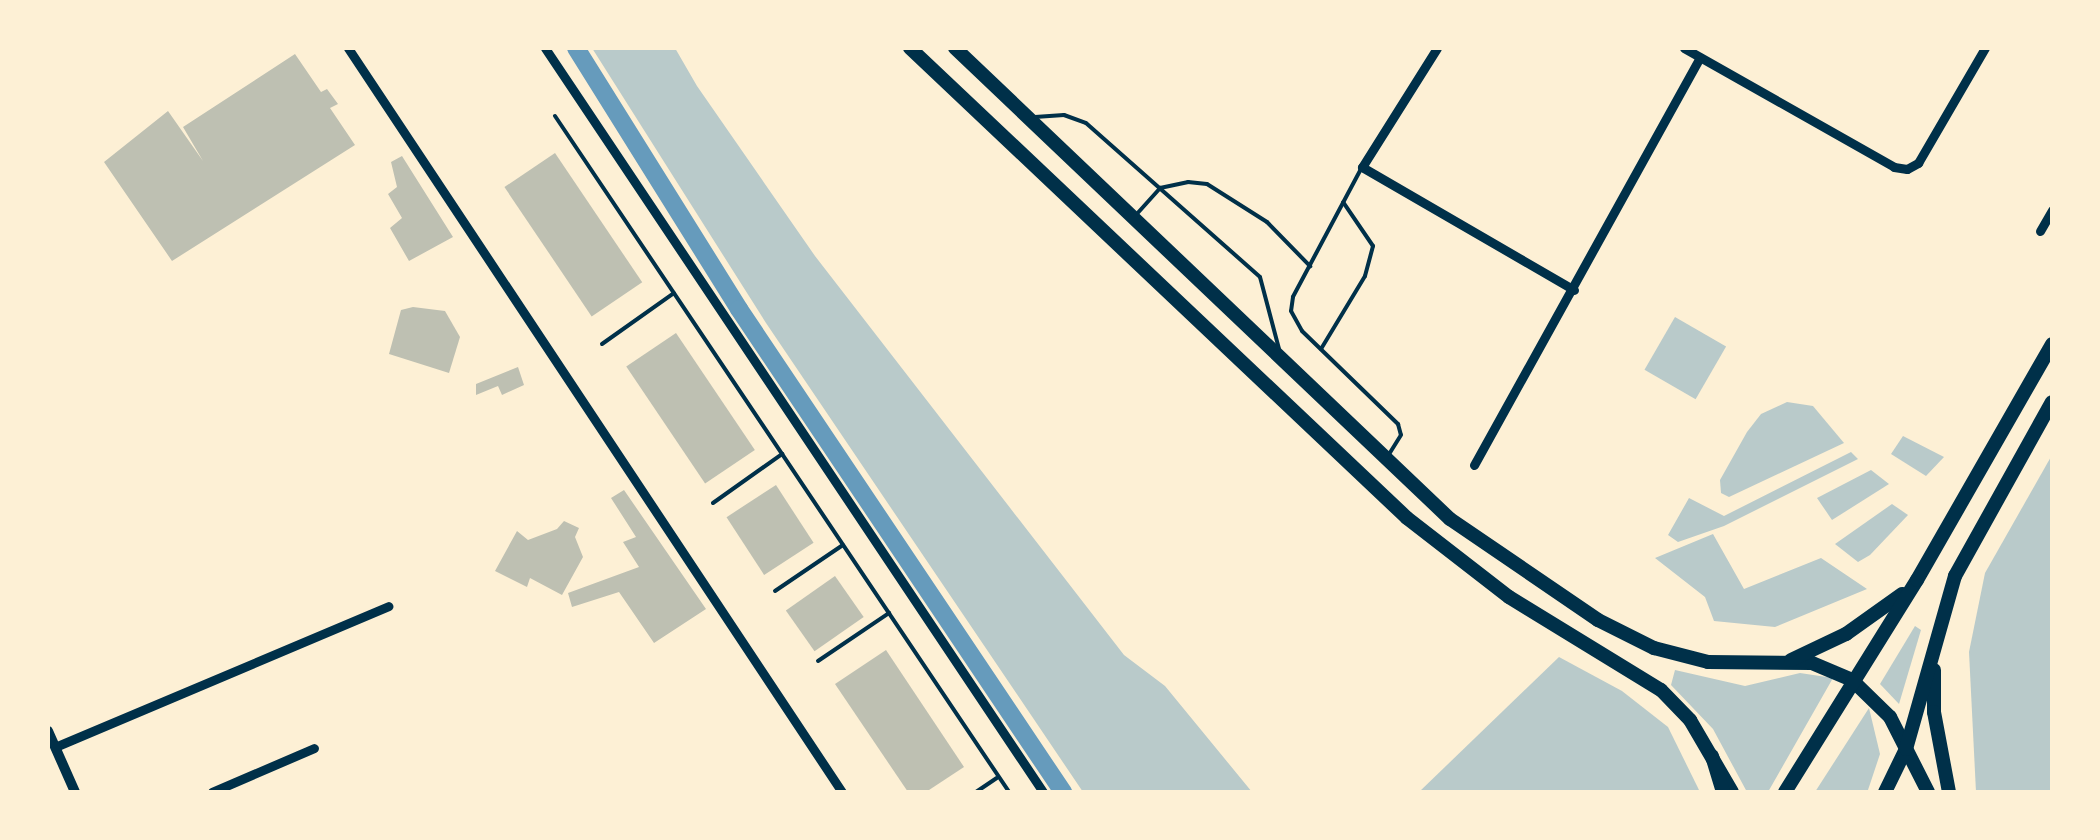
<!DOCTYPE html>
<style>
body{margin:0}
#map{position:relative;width:2100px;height:840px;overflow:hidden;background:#fdf0d5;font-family:"PT Sans Narrow",sans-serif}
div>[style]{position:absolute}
.green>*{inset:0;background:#b9caca;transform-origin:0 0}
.canal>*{height:18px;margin:-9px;padding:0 9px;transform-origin:9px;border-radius:9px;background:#669bbc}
.building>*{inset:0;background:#bec0b2;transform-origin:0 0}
.service>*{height:4px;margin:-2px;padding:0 2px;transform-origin:2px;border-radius:2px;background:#003049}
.minor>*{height:9px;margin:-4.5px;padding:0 4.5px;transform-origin:4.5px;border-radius:4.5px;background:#003049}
.tertiary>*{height:10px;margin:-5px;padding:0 5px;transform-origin:5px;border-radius:5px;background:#003049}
.primary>*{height:14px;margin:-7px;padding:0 7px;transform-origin:7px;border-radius:7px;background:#003049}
.trunk>*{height:14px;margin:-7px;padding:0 7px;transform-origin:7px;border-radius:7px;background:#003049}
span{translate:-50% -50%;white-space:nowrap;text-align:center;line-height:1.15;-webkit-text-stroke:9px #fdf0d5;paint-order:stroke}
.frame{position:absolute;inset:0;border:50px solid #fdf0d5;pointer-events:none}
</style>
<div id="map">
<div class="green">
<i style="clip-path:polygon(592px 48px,675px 48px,697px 86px,815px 256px,1124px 655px,1165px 686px,1252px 792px,1083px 792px,766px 323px)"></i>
<i style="left:1675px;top:317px;width:59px;height:61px;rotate:30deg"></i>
<i style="clip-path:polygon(1787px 402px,1813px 406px,1844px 443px,1729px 497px,1721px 493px,1720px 480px,1747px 432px,1761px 414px)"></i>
<i style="clip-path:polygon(1903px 436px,1944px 457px,1926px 476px,1891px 454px)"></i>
<i style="clip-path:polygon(1851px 452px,1858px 459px,1724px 526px,1678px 542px,1668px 535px,1689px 498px,1724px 516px)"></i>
<i style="clip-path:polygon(2052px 455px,2052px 792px,1976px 792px,1969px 652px,1985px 573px)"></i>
<i style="clip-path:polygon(1871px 470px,1889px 484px,1832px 520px,1817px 498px)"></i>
<i style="clip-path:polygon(1892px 504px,1908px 515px,1870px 555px,1858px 562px,1835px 544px)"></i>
<i style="clip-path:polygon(1713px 534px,1744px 589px,1821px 558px,1867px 589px,1775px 627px,1714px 621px,1705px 597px,1655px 558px)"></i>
<i style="clip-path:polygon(1915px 626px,1921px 630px,1899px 704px,1880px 684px)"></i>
<i style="clip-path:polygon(1559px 657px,1622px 691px,1668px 727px,1700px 792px,1419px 792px)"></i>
<i style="clip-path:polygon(1675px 670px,1745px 686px,1800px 673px,1833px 678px,1768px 792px,1747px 792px,1713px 729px,1671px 685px)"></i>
<i style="clip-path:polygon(1869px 708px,1880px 754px,1868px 790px,1815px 792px)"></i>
</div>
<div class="canal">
<i style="left:576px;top:48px;width:308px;rotate:58deg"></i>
<i style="left:739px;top:309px;width:582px;rotate:56.15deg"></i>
</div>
<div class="building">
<i style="clip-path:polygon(295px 54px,321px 92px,327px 89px,338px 104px,330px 108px,355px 145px,172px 261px,104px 162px,168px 111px,203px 161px,183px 127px)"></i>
<i style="left:555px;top:153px;width:156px;height:61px;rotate:56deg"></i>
<i style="clip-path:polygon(402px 156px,453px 237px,409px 261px,390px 228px,402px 218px,388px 194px,397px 187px,391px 162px)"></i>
<i style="clip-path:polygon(413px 307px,445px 311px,460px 337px,449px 373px,389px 354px,401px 310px)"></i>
<i style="left:676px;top:333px;width:141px;height:60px;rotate:56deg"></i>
<i style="clip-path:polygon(518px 367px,524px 385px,502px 395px,498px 386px,476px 395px,476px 384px)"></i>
<i style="left:776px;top:485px;width:69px;height:59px;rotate:57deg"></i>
<i style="clip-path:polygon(624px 490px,706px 609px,654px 643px,619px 592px,572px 607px,568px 593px,639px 567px,623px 542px,636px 537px,611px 498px)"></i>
<i style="clip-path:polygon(564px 521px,579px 528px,575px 537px,583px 557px,562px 595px,530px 578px,527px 587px,495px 571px,517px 531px,528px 540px,557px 529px)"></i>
<i style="left:835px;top:576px;width:50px;height:60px;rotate:55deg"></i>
<i style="clip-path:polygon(886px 650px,964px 767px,926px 792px,908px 792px,835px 684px)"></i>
</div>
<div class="service">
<i style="left:555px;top:116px;width:814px;rotate:56.11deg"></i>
<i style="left:1035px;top:117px;width:29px;rotate:-4deg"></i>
<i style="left:1064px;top:115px;width:23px;rotate:20deg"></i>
<i style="left:1086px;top:123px;width:232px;rotate:41.5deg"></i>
<i style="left:1260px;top:277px;width:74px;rotate:75.2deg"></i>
<i style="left:1362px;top:167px;width:147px;rotate:118deg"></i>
<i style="left:1293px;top:297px;width:14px;rotate:98deg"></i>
<i style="left:1291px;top:311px;width:23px;rotate:61deg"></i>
<i style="left:1302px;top:331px;width:134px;rotate:44.1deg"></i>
<i style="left:1398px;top:424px;width:11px;rotate:75deg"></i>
<i style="left:1401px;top:435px;width:25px;rotate:122deg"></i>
<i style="left:1135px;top:216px;width:38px;rotate:-48deg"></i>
<i style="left:1160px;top:188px;width:29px;rotate:-12deg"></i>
<i style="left:1188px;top:182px;width:19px;rotate:6deg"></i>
<i style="left:1207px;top:184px;width:71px;rotate:32.3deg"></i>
<i style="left:1267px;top:222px;width:62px;rotate:45.7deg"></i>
<i style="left:602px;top:344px;width:88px;rotate:-35.3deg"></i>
<i style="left:1321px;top:349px;width:85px;rotate:-58.9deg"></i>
<i style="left:1365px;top:276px;width:31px;rotate:-75deg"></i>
<i style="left:1373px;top:246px;width:53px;rotate:-124.3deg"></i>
<i style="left:713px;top:503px;width:85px;rotate:-35.4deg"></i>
<i style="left:775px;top:591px;width:82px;rotate:-34.1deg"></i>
<i style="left:818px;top:661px;width:86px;rotate:-34.1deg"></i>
<i style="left:976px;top:792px;width:25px;rotate:-34deg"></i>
</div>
<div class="minor">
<i style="left:348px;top:48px;width:893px;rotate:56.42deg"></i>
<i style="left:545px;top:48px;width:895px;rotate:56.2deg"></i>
<i style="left:1437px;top:48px;width:141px;rotate:122.2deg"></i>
<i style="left:1362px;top:167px;width:245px;rotate:30.1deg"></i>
<i style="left:1684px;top:48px;width:241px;rotate:29.5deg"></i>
<i style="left:1894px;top:167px;width:13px;rotate:9deg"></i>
<i style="left:1907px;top:169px;width:13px;rotate:-29deg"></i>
<i style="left:1918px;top:163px;width:133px;rotate:-59.8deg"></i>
<i style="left:2040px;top:231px;width:24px;rotate:-60deg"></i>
<i style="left:1474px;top:465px;width:466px;rotate:-61deg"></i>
<i style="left:55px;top:747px;width:362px;rotate:-22.9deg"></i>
<i style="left:212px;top:792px;width:111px;rotate:-23.3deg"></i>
</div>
<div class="tertiary">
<i style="left:48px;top:731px;width:67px;rotate:66.1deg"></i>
</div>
<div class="primary">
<i style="left:910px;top:48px;width:684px;rotate:43.4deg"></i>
<i style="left:1407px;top:518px;width:129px;rotate:37.8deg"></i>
<i style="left:1509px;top:597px;width:178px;rotate:31.5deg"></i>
<i style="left:1661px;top:690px;width:42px;rotate:46deg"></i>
<i style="left:1690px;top:720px;width:83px;rotate:59.7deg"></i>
<i style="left:955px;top:48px;width:683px;rotate:43.58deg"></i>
<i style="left:1450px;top:519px;width:179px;rotate:34.3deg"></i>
<i style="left:1598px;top:620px;width:63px;rotate:26.6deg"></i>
<i style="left:1654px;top:648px;width:56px;rotate:14.5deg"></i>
<i style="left:1708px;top:662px;width:104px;rotate:0.6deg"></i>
<i style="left:1812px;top:663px;width:43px;rotate:23deg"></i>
<i style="left:1852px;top:680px;width:53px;rotate:44.2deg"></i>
<i style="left:1890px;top:717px;width:84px;rotate:63.1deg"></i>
</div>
<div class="trunk">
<i style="left:1791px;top:660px;width:61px;rotate:-25.3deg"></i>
<i style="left:1846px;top:634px;width:69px;rotate:-35.5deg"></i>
<i style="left:1934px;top:670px;width:42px;rotate:90deg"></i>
<i style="left:1934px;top:712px;width:81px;rotate:79.4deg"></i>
<i style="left:1712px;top:756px;width:38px;rotate:73deg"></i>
<i style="left:1785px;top:792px;width:250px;rotate:-58.1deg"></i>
<i style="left:1917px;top:580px;width:272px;rotate:-60.2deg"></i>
<i style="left:1885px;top:792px;width:48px;rotate:-64deg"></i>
<i style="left:1906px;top:749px;width:180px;rotate:-74.2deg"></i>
<i style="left:1955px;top:576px;width:199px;rotate:-60.9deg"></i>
</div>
<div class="frame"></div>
</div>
